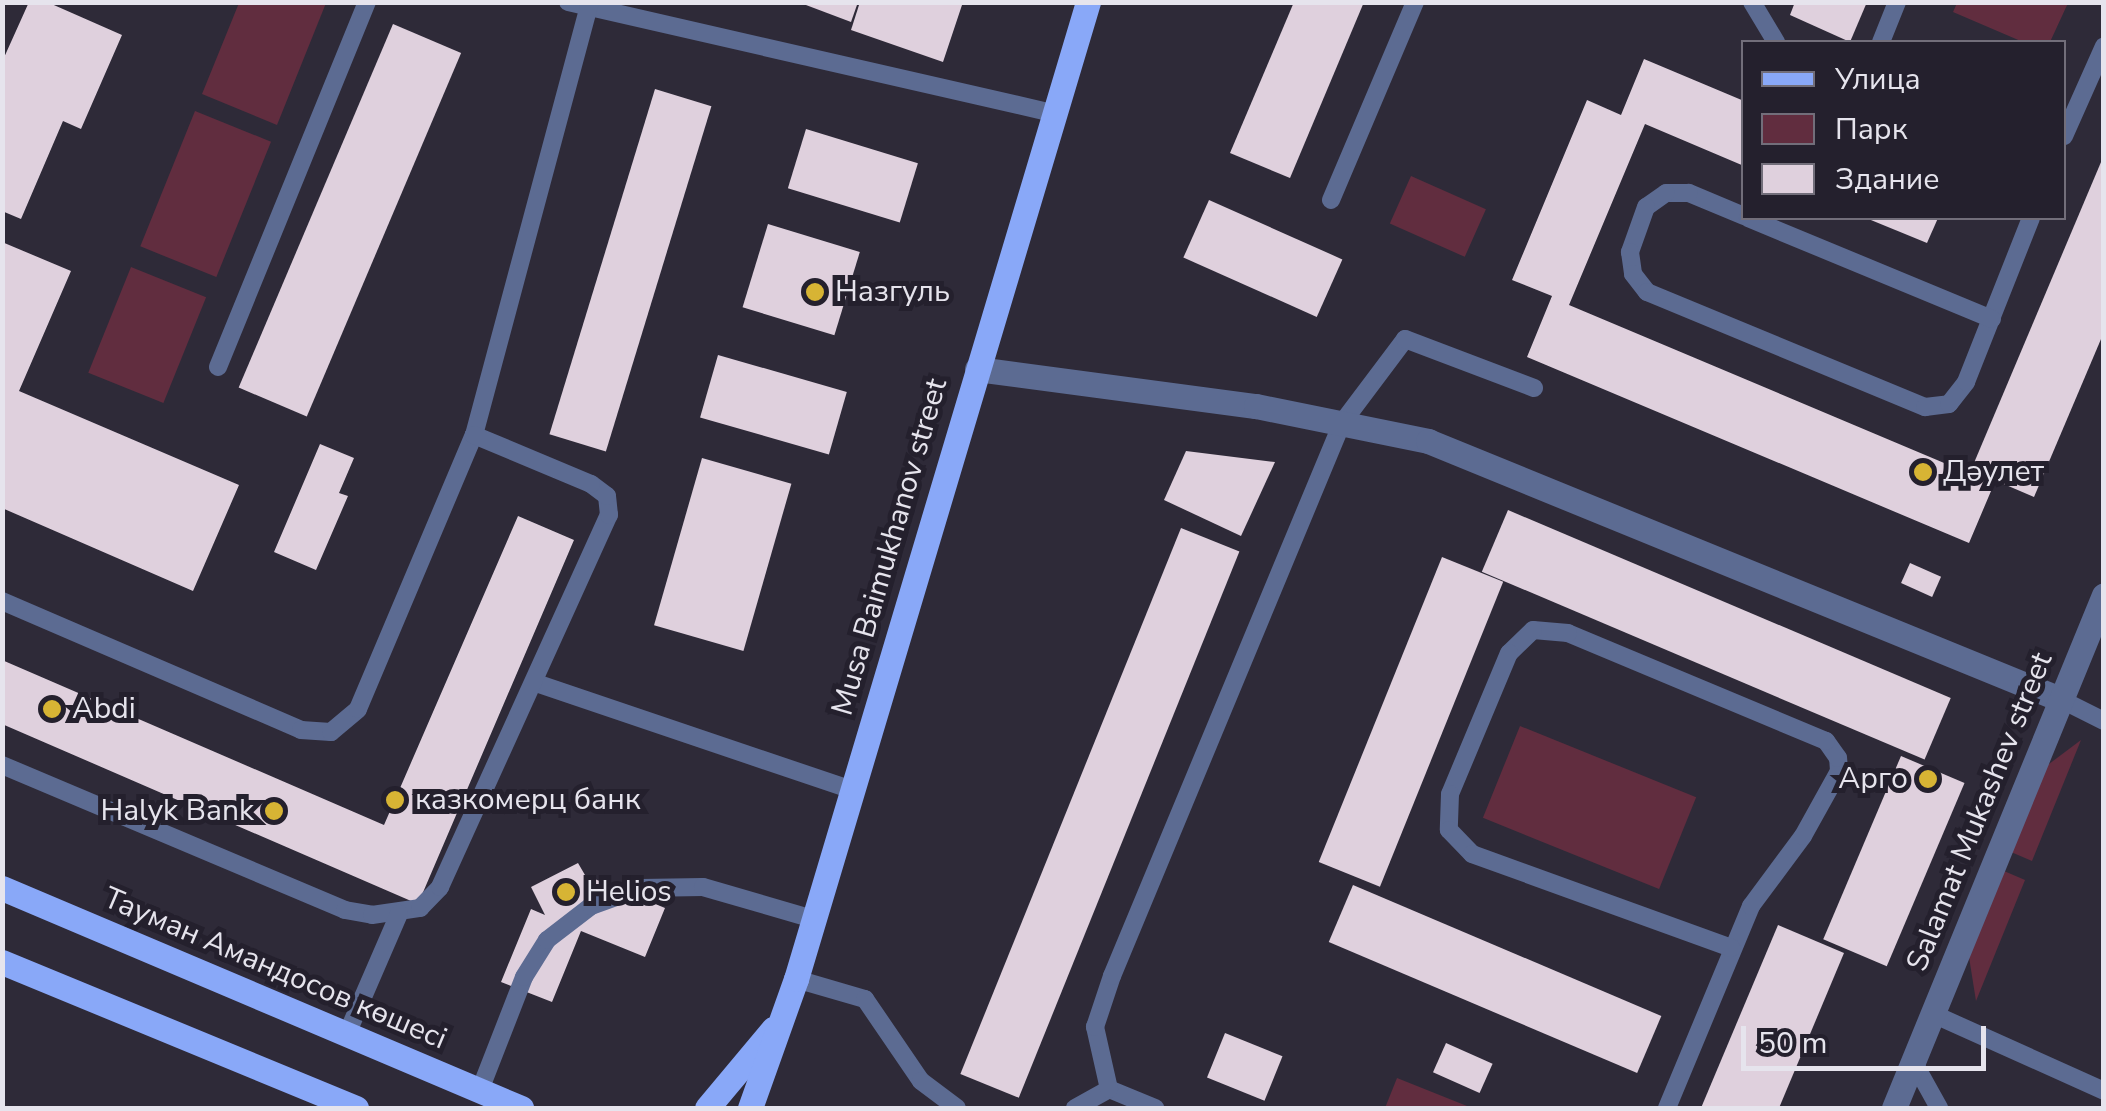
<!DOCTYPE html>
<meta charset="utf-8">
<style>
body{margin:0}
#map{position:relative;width:2106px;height:1111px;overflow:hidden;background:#2e2a38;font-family:"Nunito Sans",sans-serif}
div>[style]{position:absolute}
.green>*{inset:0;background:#612d3f;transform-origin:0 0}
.building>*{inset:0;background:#dfd0dd;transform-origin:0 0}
.lane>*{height:18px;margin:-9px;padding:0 9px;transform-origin:9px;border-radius:9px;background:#5c6b92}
.street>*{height:25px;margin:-12.5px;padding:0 12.5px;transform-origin:12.5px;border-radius:12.5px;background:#5c6b92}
.primary>*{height:25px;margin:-12.5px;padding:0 12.5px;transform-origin:12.5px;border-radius:12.5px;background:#89a8f8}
.dots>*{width:28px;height:28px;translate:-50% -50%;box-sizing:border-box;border:5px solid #24202d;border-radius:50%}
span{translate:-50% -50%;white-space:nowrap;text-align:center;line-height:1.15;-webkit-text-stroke:10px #24202d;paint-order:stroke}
.poi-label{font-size:30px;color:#e6e4ed}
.left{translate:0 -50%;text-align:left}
.right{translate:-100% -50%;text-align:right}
.street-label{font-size:30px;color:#e6e4ed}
.frame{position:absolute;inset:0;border:5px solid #e6e4ed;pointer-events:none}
.legend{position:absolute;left:1741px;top:40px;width:325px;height:180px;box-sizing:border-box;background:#24202d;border:2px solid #726e7a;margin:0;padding:12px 18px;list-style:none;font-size:30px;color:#e6e4ed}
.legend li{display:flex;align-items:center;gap:20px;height:50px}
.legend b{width:50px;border:2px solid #726e7a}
.scale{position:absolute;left:1741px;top:1026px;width:245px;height:45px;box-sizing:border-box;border:5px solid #e6e4ed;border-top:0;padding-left:12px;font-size:30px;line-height:35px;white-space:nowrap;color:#e6e4ed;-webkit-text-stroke:8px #24202d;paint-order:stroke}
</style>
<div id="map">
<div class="green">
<i style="clip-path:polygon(239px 3px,326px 3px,277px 125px,202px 94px)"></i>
<i style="clip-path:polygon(1957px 3px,1957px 2px,2068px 3px,2050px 42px,2023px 42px,1953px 12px)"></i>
<i style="left:195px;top:111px;width:82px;height:146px;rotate:22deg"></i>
<i style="left:1411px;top:176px;width:82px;height:52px;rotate:24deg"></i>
<i style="left:131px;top:267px;width:81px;height:114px;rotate:22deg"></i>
<i style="left:1520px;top:726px;width:190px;height:99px;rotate:22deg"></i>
<i style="clip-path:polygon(2081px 740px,2032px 861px,2011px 852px,2045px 767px)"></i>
<i style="clip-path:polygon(2004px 871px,2025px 880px,1976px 1001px,1969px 957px)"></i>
<i style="clip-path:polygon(1397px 1078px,1472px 1108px,1385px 1108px)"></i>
</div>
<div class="building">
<i style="clip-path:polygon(29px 2px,47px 2px,122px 35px,81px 129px,63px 121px,21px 219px,2px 211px,2px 62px)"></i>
<i style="clip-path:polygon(798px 2px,858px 2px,851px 22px)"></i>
<i style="clip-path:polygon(860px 2px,963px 2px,943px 62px,851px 30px)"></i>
<i style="clip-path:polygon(1294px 2px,1364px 2px,1290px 178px,1230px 153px)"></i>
<i style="clip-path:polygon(1795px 2px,1867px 2px,1850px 42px,1790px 15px)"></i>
<i style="left:393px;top:24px;width:74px;height:395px;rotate:23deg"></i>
<i style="clip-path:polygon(1644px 59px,1744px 101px,1744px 166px,1645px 124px,1569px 305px,1994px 484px,1969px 543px,1527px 357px,1552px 296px,1512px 280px,1587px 100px,1621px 115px)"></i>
<i style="left:655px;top:89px;width:59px;height:361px;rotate:17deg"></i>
<i style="left:806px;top:129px;width:117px;height:62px;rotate:17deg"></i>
<i style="clip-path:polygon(2104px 155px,2104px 332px,2034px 497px,1971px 470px)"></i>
<i style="left:1209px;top:200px;width:146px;height:63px;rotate:24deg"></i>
<i style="clip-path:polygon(1866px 218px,1938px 218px,1927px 243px)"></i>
<i style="left:768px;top:224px;width:96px;height:87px;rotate:17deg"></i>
<i style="clip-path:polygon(2px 242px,71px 271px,19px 391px,239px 485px,193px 591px,2px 508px)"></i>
<i style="left:718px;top:355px;width:134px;height:65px;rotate:16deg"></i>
<i style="clip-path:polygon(320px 444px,354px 458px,339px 493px,348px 496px,316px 570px,274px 552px)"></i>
<i style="clip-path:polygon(1186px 451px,1275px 462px,1241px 536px,1164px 500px)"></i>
<i style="left:702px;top:458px;width:93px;height:174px;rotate:16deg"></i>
<i style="left:1508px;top:510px;width:481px;height:67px;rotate:23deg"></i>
<i style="clip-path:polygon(518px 516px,574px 540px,418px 904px,2px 724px,2px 660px,384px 825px)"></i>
<i style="left:1181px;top:528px;width:63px;height:589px;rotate:22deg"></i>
<i style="left:1442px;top:557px;width:66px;height:329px;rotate:22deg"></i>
<i style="left:1910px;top:563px;width:34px;height:22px;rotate:24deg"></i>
<i style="left:1901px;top:756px;width:69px;height:199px;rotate:23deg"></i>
<i style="clip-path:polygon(578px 863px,585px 875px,665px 908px,645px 957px,581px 931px,552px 1002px,501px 982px,531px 909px,545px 915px,531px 887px)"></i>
<i style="left:1353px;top:885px;width:335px;height:62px;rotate:23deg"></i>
<i style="clip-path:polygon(1778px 925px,1844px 953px,1779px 1108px,1701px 1108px)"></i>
<i style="left:1225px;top:1033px;width:62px;height:48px;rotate:22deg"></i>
<i style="left:1446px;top:1043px;width:51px;height:32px;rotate:24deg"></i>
</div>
<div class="lane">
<i style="left:568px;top:2px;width:499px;rotate:12.9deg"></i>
<i style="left:1752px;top:2px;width:47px;rotate:59deg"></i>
<i style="left:1881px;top:42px;width:43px;rotate:-68.2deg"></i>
<i style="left:2064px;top:136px;width:98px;rotate:-66deg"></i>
<i style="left:1331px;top:200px;width:215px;rotate:-67deg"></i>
<i style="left:1744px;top:216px;width:60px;rotate:-157.3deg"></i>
<i style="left:1689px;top:193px;width:23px;rotate:180deg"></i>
<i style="left:1666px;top:193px;width:24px;rotate:145deg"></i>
<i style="left:1646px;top:207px;width:48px;rotate:109.6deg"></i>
<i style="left:1630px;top:252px;width:22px;rotate:82deg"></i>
<i style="left:1633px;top:274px;width:23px;rotate:52deg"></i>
<i style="left:1647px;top:292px;width:301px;rotate:22.5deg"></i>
<i style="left:1925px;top:407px;width:24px;rotate:-7deg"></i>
<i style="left:1949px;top:404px;width:28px;rotate:-52deg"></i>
<i style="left:1966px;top:382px;width:176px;rotate:-68.4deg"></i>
<i style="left:1748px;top:218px;width:264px;rotate:22.5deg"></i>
<i style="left:218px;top:367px;width:394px;rotate:-67.8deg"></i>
<i style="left:2px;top:601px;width:326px;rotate:23.3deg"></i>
<i style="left:301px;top:730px;width:30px;rotate:4deg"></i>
<i style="left:331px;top:732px;width:35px;rotate:-40deg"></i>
<i style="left:358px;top:709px;width:298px;rotate:-67.1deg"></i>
<i style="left:474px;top:435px;width:448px;rotate:-75deg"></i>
<i style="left:536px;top:683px;width:334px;rotate:18.7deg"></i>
<i style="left:2060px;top:699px;width:49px;rotate:26.6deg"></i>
<i style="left:2px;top:765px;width:372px;rotate:22.9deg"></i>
<i style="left:345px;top:910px;width:27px;rotate:10deg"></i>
<i style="left:372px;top:915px;width:49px;rotate:-8.3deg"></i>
<i style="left:420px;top:908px;width:29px;rotate:-46deg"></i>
<i style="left:440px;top:887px;width:409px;rotate:-65.6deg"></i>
<i style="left:609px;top:515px;width:19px;rotate:-96deg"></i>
<i style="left:607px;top:496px;width:20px;rotate:-143deg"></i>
<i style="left:591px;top:484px;width:127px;rotate:-157.3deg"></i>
<i style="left:796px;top:979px;width:72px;rotate:16.2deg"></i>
<i style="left:865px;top:999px;width:99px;rotate:55.7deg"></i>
<i style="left:921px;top:1081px;width:45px;rotate:36.9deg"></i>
<i style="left:1933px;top:1014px;width:188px;rotate:24.2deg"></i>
<i style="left:347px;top:1034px;width:131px;rotate:-66.6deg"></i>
<i style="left:1913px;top:1061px;width:54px;rotate:61deg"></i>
<i style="left:1109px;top:1089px;width:50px;rotate:22.4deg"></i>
<i style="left:480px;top:1090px;width:121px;rotate:-68.7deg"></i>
<i style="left:524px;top:977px;width:44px;rotate:-58.1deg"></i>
<i style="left:547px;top:940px;width:56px;rotate:-37.7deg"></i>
<i style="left:591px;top:906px;width:53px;rotate:-19.8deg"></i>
<i style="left:641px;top:888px;width:62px;rotate:-0.9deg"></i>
<i style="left:703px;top:887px;width:115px;rotate:16.2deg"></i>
<i style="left:1075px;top:1108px;width:39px;rotate:-29deg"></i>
<i style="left:1109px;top:1089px;width:64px;rotate:-102.7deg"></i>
<i style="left:1095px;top:1027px;width:54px;rotate:-71.6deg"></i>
<i style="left:1112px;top:976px;width:599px;rotate:-67.42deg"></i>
<i style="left:1342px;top:423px;width:105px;rotate:-53.1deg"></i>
<i style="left:1405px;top:339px;width:138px;rotate:20.8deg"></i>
<i style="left:1667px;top:1108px;width:219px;rotate:-67.4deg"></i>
<i style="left:1751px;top:906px;width:87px;rotate:-53.4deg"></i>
<i style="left:1803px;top:836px;width:74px;rotate:-61deg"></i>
<i style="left:1839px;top:771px;width:13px;rotate:-94deg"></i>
<i style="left:1838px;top:758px;width:21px;rotate:-125deg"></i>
<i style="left:1826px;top:741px;width:280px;rotate:-157.3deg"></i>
<i style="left:1568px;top:633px;width:35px;rotate:-175deg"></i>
<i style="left:1533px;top:630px;width:33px;rotate:136deg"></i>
<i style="left:1509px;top:653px;width:153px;rotate:112.7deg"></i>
<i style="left:1450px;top:794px;width:36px;rotate:92deg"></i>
<i style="left:1449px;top:830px;width:33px;rotate:46deg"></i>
<i style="left:1472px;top:854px;width:276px;rotate:19.9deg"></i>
</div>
<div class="street">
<i style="left:977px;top:369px;width:281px;rotate:7.6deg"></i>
<i style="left:1256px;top:406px;width:176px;rotate:11.5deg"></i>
<i style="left:1428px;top:441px;width:683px;rotate:22.21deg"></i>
<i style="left:1894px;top:1108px;width:554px;rotate:-67.74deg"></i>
</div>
<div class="primary">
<i style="left:2px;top:888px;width:564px;rotate:22.97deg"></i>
<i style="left:2px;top:962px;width:383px;rotate:22.4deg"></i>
<i style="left:707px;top:1108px;width:103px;rotate:-50.1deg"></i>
<i style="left:750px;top:1108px;width:137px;rotate:-70.4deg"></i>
<i style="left:796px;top:979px;width:1020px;rotate:-73.36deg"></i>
</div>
<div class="dots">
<i style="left:815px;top:292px;background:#d7b434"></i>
<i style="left:1923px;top:472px;background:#d7b434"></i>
<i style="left:52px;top:709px;background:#d7b434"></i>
<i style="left:1928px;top:779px;background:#d7b434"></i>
<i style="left:395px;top:800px;background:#d7b434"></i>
<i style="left:274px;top:811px;background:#d7b434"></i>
<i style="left:566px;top:892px;background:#d7b434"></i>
</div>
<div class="poi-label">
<span class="left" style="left:835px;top:292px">Назгуль</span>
<span class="left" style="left:1943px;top:472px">Дәулет</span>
<span class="left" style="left:72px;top:709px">Abdi</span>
<span class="right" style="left:1908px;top:779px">Арго</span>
<span class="left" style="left:415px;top:800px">казкомерц банк</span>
<span class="right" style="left:254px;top:811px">Halyk Bank</span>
<span class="left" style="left:586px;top:892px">Helios</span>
</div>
<div class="street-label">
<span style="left:890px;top:547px;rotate:-74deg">Musa Baimukhanov street</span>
<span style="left:1980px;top:812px;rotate:-68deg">Salamat Mukashev street</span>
<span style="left:275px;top:969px;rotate:23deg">Тауман Амандосов көшесі</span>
</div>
<div class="frame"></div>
<ul class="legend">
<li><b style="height:12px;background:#89a8f8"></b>Улица</li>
<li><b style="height:28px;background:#612d3f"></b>Парк</li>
<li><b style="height:28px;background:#dfd0dd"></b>Здание</li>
</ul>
<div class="scale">50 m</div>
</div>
